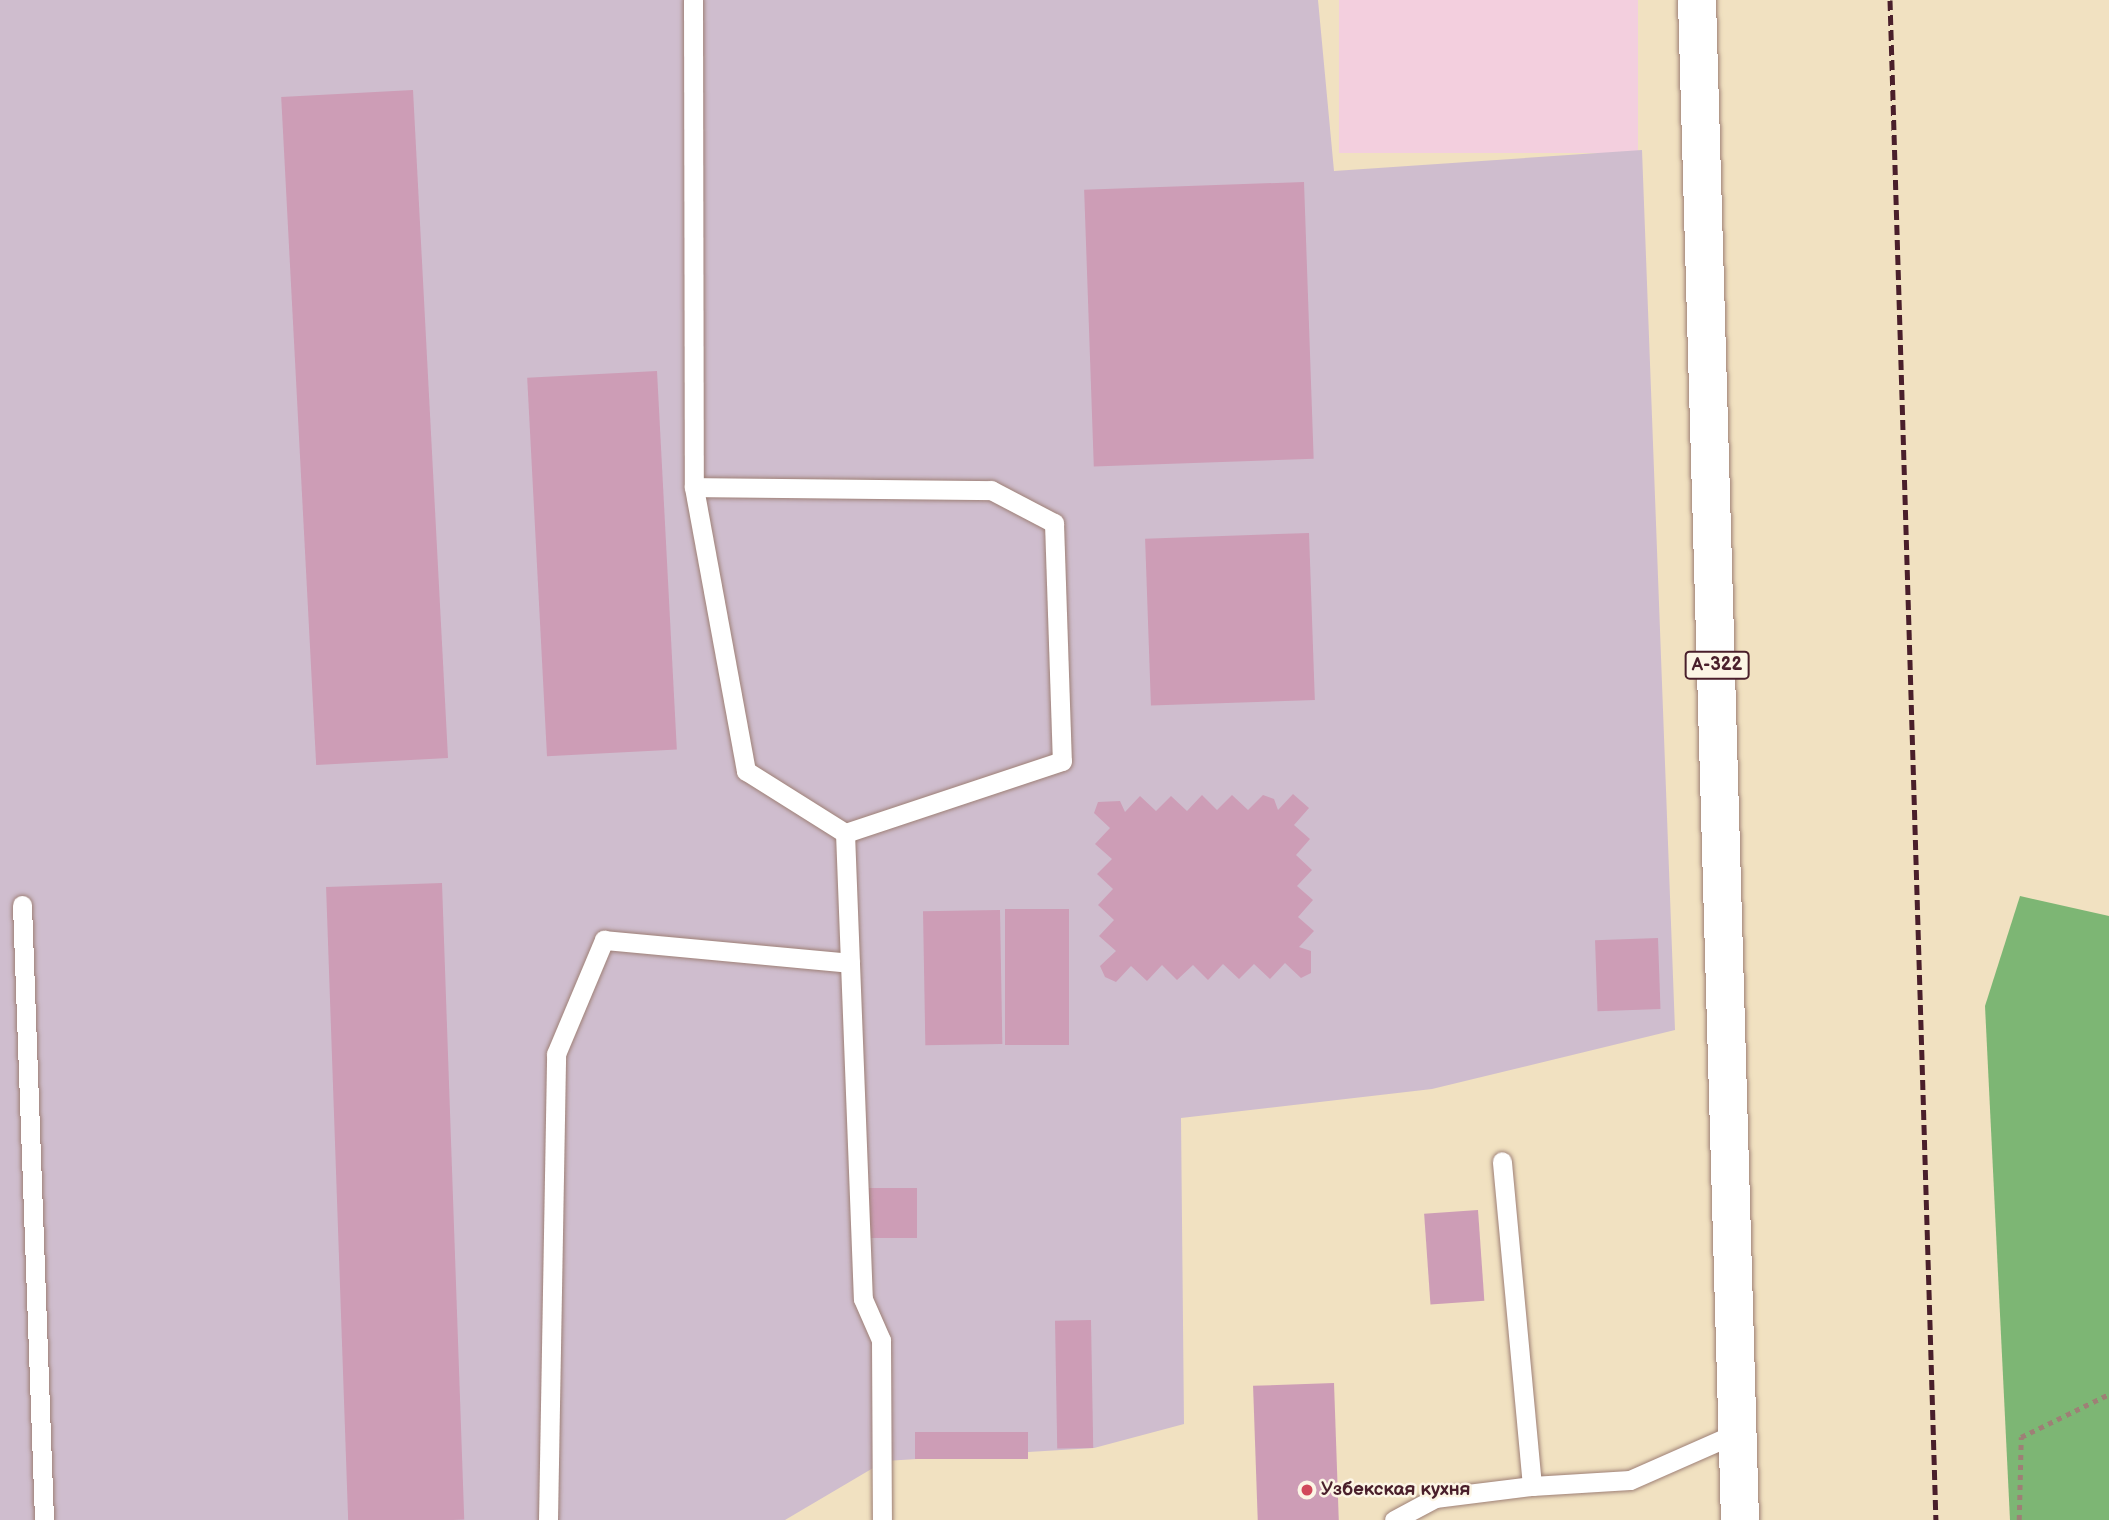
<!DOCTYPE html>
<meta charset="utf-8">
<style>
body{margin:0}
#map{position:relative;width:2109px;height:1520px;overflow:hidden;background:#f1e1c1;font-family:"Balsamiq Sans",sans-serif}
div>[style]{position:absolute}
.built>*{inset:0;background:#f3cfde;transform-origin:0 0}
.industrial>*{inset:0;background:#cfbdce}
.forest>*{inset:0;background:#7db674}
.building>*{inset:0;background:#cd9db6;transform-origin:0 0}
.path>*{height:4.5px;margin-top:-2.25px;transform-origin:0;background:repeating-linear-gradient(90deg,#9e8076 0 5px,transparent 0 10px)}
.roads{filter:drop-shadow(0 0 2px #9e8076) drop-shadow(0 0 2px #9e8076)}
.service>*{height:19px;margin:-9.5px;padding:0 9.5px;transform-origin:9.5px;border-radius:9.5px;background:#fff}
.trunk>*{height:38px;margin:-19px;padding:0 19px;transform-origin:19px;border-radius:19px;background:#fff}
.rail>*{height:5px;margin-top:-2.5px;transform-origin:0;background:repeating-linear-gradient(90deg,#4a1f2b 0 10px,transparent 0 15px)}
.dots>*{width:19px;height:19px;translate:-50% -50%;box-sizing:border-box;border:4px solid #fcf5e5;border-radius:50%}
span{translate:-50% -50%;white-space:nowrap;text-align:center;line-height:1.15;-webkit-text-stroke:5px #fcf5e5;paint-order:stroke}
.shield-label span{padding:2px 5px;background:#fcf5e5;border:2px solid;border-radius:5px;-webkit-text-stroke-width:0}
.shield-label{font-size:18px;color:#4a1f2b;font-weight:700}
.poi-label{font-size:19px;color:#4a1f2b;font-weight:700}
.left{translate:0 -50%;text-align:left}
</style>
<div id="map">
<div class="built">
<i style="left:1339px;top:0;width:299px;height:153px"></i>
</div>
<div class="industrial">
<i style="clip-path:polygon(0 0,1318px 0,1334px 171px,1642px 150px,1675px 1030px,1432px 1089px,1181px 1118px,1184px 1424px,1094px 1448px,885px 1461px,785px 1520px,0 1520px)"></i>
</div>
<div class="forest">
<i style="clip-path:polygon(2020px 896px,2109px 916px,2109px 1520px,2010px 1520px,1985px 1006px)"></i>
</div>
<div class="building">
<i style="left:413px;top:90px;width:669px;height:132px;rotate:87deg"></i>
<i style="left:1304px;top:182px;width:277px;height:220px;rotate:88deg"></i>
<i style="left:657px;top:371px;width:379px;height:130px;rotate:87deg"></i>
<i style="left:1309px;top:533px;width:167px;height:164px;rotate:88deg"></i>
<i style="clip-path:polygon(1293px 794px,1309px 808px,1294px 825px,1310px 839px,1296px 855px,1312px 870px,1297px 886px,1313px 900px,1298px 917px,1314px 931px,1299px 947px,1311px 951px,1311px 973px,1301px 978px,1285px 963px,1270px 979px,1254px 964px,1239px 979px,1223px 964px,1208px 980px,1193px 965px,1177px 980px,1162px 965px,1147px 981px,1131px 966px,1116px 982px,1105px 977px,1100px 966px,1116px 951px,1099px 936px,1114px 920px,1098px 905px,1113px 889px,1097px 874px,1112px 859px,1095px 844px,1110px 828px,1094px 813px,1098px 802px,1120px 801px,1125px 812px,1140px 796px,1156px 811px,1171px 796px,1187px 811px,1202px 795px,1217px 810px,1232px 795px,1248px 810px,1263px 795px,1274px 799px,1278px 810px)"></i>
<i style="left:442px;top:883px;width:637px;height:116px;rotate:88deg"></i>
<i style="left:1069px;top:909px;width:136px;height:64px;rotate:90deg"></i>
<i style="left:1000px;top:910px;width:134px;height:77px;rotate:89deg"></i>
<i style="left:1658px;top:938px;width:71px;height:63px;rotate:88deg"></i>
<i style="left:868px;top:1188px;width:49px;height:50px"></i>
<i style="left:1478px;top:1210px;width:91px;height:54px;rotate:86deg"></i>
<i style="left:1091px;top:1320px;width:128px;height:36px;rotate:89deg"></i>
<i style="left:1334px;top:1383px;width:137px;height:81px;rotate:88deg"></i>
<i style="left:1028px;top:1432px;width:27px;height:113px;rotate:90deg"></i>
</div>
<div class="path">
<i style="left:2019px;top:1520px;width:83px;rotate:-88.6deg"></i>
<i style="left:2021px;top:1437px;width:98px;rotate:-26deg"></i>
</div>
<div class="roads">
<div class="service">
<i style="left:693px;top:0;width:487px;rotate:89.9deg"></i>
<i style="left:694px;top:487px;width:297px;rotate:0.6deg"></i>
<i style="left:991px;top:490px;width:71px;rotate:27.6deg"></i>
<i style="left:1054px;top:523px;width:238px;rotate:88.1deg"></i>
<i style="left:1062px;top:761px;width:229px;rotate:161.6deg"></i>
<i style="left:845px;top:833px;width:117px;rotate:-147.9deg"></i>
<i style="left:746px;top:771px;width:289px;rotate:-100.4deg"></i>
<i style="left:845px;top:833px;width:466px;rotate:87.8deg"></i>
<i style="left:863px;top:1299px;width:45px;rotate:66.3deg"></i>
<i style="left:881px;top:1340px;width:180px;rotate:89.7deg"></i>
<i style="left:22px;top:905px;width:615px;rotate:87.95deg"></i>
<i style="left:1532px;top:1486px;width:98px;rotate:-3.5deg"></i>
<i style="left:1630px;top:1480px;width:119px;rotate:-23.8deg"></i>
<i style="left:548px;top:1520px;width:466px;rotate:-89deg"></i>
<i style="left:556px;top:1054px;width:124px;rotate:-67.2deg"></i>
<i style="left:604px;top:940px;width:247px;rotate:5.3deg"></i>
<i style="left:1394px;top:1520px;width:47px;rotate:-28.2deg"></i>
<i style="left:1435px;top:1498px;width:98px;rotate:-7.1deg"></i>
<i style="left:1532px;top:1486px;width:326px;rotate:-95.3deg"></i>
</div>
<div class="trunk">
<i style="left:1697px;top:0;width:1521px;rotate:88.38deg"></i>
</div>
</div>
<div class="rail">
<i style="left:1890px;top:0;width:1521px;rotate:88.27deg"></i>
</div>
<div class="dots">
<i style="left:1307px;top:1490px;background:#d1495b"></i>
</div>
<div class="shield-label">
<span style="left:1717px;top:665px">А-322</span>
</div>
<div class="poi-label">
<span class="left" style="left:1321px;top:1490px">Узбекская кухня</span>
</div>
</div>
